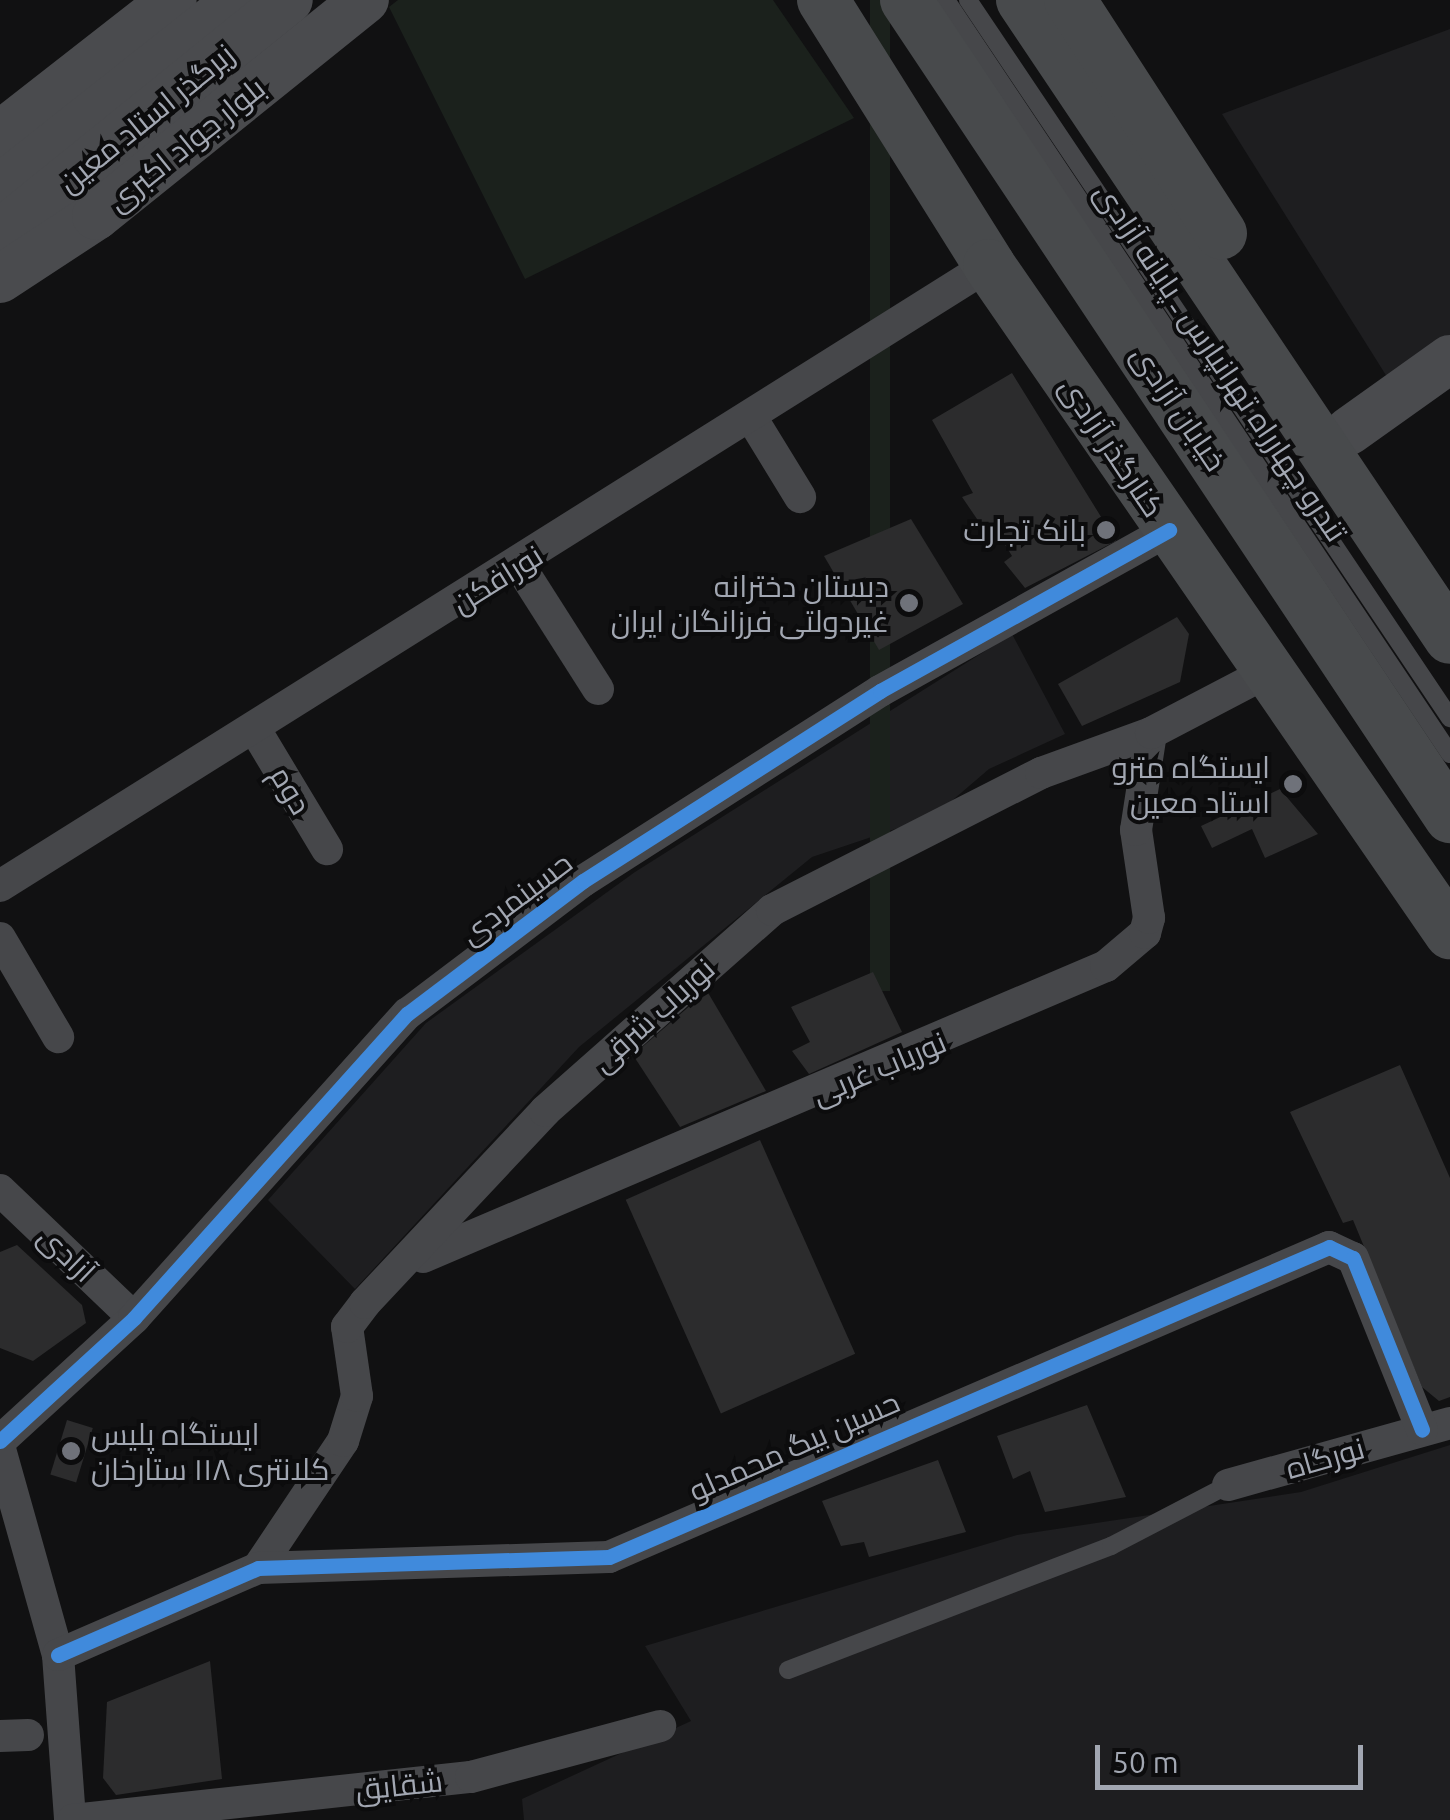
<!DOCTYPE html>
<meta charset="utf-8">
<style>
body{margin:0}
#map{position:relative;width:1450px;height:1820px;overflow:hidden;background:#111112;font-family:Ubuntu,Cairo,sans-serif}
div>[style]{position:absolute}
.built>*{inset:0;background:#1e1e20}
.green>*{inset:0;background:#1b211c;transform-origin:0 0}
.building>*{inset:0;background:#2c2c2d;transform-origin:0 0}
.lane>*{height:18px;margin:-9px;padding:0 9px;transform-origin:9px;border-radius:9px;background:#46474a}
.street>*{height:32px;margin:-16px;padding:0 16px;transform-origin:16px;border-radius:16px;background:#46474a}
.secondary>*{height:48px;margin:-24px;padding:0 24px;transform-origin:24px;border-radius:24px;background:#4a4b4e}
.primary>*{height:52px;margin:-26px;padding:0 26px;transform-origin:26px;border-radius:26px;background:#484a4c}
.cycleway>*{height:15px;margin:-7.5px;padding:0 7.5px;transform-origin:7.5px;border-radius:7.5px;background:#408adc}
.dots>*{width:28px;height:28px;translate:-50% -50%;box-sizing:border-box;border:5px solid #0c0c0d;border-radius:50%}
span{translate:-50% -50%;white-space:nowrap;text-align:center;line-height:1.15;-webkit-text-stroke:8px #0c0c0d;paint-order:stroke}
.street-label{font-size:30px;color:#a2a7b2}
.poi-label{font-size:30px;color:#a2a7b2}
.right{translate:-100% -50%;text-align:right}
.left{translate:0 -50%;text-align:left}
.scale{position:absolute;left:1095px;top:1745px;width:268px;height:45px;box-sizing:border-box;border:5px solid #a2a7b2;border-top:0;padding-left:12px;font-size:30px;line-height:35px;white-space:nowrap;color:#a2a7b2;-webkit-text-stroke:8px #0c0c0d;paint-order:stroke}
</style>
<div id="map">
<div class="built">
<i style="clip-path:polygon(1450px 29px,1450px 337px,1389px 380px,1222px 114px)"></i>
<i style="clip-path:polygon(1012px 634px,1065px 734px,989px 769px,934px 816px,812px 857px,579px 1047px,355px 1289px,268px 1200px,426px 1023px,635px 872px)"></i>
<i style="clip-path:polygon(1450px 1445px,1450px 1820px,524px 1820px,522px 1799px,691px 1721px,645px 1646px,1017px 1535px,1301px 1492px)"></i>
</div>
<div class="green">
<i style="clip-path:polygon(398px 0,773px 0,854px 118px,525px 279px,389px 7px)"></i>
<i style="left:870px;top:0;width:20px;height:991px"></i>
</div>
<div class="building">
<i style="clip-path:polygon(1012px 373px,1116px 541px,1025px 588px,1004px 562px,1012px 556px,1001px 538px,992px 541px,962px 497px,973px 493px,932px 420px)"></i>
<i style="clip-path:polygon(911px 519px,963px 604px,879px 650px,824px 556px)"></i>
<i style="clip-path:polygon(1177px 617px,1189px 634px,1180px 682px,1082px 726px,1058px 684px)"></i>
<i style="clip-path:polygon(1280px 789px,1318px 834px,1265px 858px,1252px 829px,1212px 848px,1201px 826px)"></i>
<i style="clip-path:polygon(873px 972px,902px 1032px,809px 1074px,792px 1051px,810px 1042px,791px 1007px)"></i>
<i style="clip-path:polygon(707px 991px,766px 1091px,680px 1127px,633px 1055px)"></i>
<i style="clip-path:polygon(1400px 1065px,1450px 1178px,1450px 1397px,1439px 1401px,1422px 1387px,1353px 1220px,1343px 1223px,1290px 1112px)"></i>
<i style="left:760px;top:1140px;width:234px;height:147px;rotate:66deg"></i>
<i style="clip-path:polygon(17px 1245px,82px 1305px,86px 1323px,33px 1361px,0 1348px,0 1252px)"></i>
<i style="clip-path:polygon(1087px 1405px,1126px 1497px,1045px 1512px,1030px 1471px,1013px 1479px,997px 1436px)"></i>
<i style="left:67px;top:1420px;width:27px;height:57px;rotate:17deg"></i>
<i style="clip-path:polygon(938px 1460px,966px 1532px,869px 1557px,864px 1542px,841px 1546px,822px 1501px)"></i>
<i style="clip-path:polygon(210px 1661px,222px 1779px,116px 1795px,103px 1778px,107px 1702px)"></i>
</div>
<div class="lane">
<i style="left:946px;top:0;width:907px;rotate:56.24deg"></i>
<i style="left:968px;top:0;width:865px;rotate:56.13deg"></i>
<i style="left:788px;top:1670px;width:346px;rotate:-21deg"></i>
<i style="left:1111px;top:1546px;width:132px;rotate:-27.5deg"></i>
</div>
<div class="street">
<i style="left:751px;top:417px;width:94px;rotate:58.5deg"></i>
<i style="left:519px;top:565px;width:147px;rotate:57.5deg"></i>
<i style="left:256px;top:731px;width:138px;rotate:59deg"></i>
<i style="left:0;top:886px;width:1168px;rotate:-32.12deg"></i>
<i style="left:0;top:938px;width:115px;rotate:59.6deg"></i>
<i style="left:0;top:1190px;width:185px;rotate:43.7deg"></i>
<i style="left:423px;top:1257px;width:742px;rotate:-23.08deg"></i>
<i style="left:1106px;top:966px;width:51px;rotate:-40.2deg"></i>
<i style="left:1145px;top:933px;width:16px;rotate:-75deg"></i>
<i style="left:1149px;top:918px;width:89px;rotate:-98.4deg"></i>
<i style="left:1136px;top:830px;width:98px;rotate:-81.2deg"></i>
<i style="left:0;top:1441px;width:182px;rotate:-42.5deg"></i>
<i style="left:134px;top:1318px;width:409px;rotate:-48.1deg"></i>
<i style="left:407px;top:1014px;width:221px;rotate:-37.1deg"></i>
<i style="left:583px;top:881px;width:353px;rotate:-32.6deg"></i>
<i style="left:880px;top:691px;width:331px;rotate:-29.1deg"></i>
<i style="left:0;top:1449px;width:214px;rotate:74.3deg"></i>
<i style="left:58px;top:1655px;width:165px;rotate:85.8deg"></i>
<i style="left:1228px;top:1485px;width:230px;rotate:-15.6deg"></i>
<i style="left:258px;top:1568px;width:153px;rotate:-56.2deg"></i>
<i style="left:343px;top:1441px;width:47px;rotate:-72.7deg"></i>
<i style="left:357px;top:1396px;width:70px;rotate:-98.2deg"></i>
<i style="left:347px;top:1327px;width:30px;rotate:-53deg"></i>
<i style="left:365px;top:1303px;width:263px;rotate:-46.8deg"></i>
<i style="left:545px;top:1111px;width:303px;rotate:-41.5deg"></i>
<i style="left:772px;top:910px;width:302px;rotate:-27deg"></i>
<i style="left:1041px;top:773px;width:117px;rotate:-20deg"></i>
<i style="left:1151px;top:733px;width:130px;rotate:-27.6deg"></i>
<i style="left:58px;top:1655px;width:218px;rotate:-23.5deg"></i>
<i style="left:258px;top:1568px;width:351px;rotate:-1.8deg"></i>
<i style="left:609px;top:1557px;width:784px;rotate:-23.29deg"></i>
<i style="left:1329px;top:1247px;width:26px;rotate:25deg"></i>
<i style="left:1353px;top:1258px;width:185px;rotate:68.1deg"></i>
<i style="left:0;top:1736px;width:28px;rotate:-2deg"></i>
<i style="left:73px;top:1820px;width:400px;rotate:-6.2deg"></i>
<i style="left:471px;top:1777px;width:196px;rotate:-15.1deg"></i>
</div>
<div class="secondary">
<i style="left:0;top:135px;width:219px;rotate:-38deg"></i>
<i style="left:0;top:188px;width:303px;rotate:-38.3deg"></i>
<i style="left:0;top:233px;width:371px;rotate:-38.9deg"></i>
<i style="left:0;top:279px;width:115px;rotate:-33.3deg"></i>
<i style="left:96px;top:216px;width:345px;rotate:-38.8deg"></i>
<i style="left:1349px;top:431px;width:124px;rotate:-35.5deg"></i>
</div>
<div class="primary">
<i style="left:823px;top:0;width:313px;rotate:57.9deg"></i>
<i style="left:989px;top:265px;width:812px;rotate:55.39deg"></i>
<i style="left:906px;top:0;width:982px;rotate:56.34deg"></i>
<i style="left:1022px;top:0;width:768px;rotate:56.14deg"></i>
<i style="left:1070px;top:0;width:278px;rotate:57.1deg"></i>
</div>
<div class="cycleway">
<i style="left:0;top:1441px;width:182px;rotate:-42.5deg"></i>
<i style="left:134px;top:1318px;width:409px;rotate:-48.1deg"></i>
<i style="left:407px;top:1014px;width:221px;rotate:-37.1deg"></i>
<i style="left:583px;top:881px;width:353px;rotate:-32.6deg"></i>
<i style="left:880px;top:691px;width:331px;rotate:-29.1deg"></i>
<i style="left:58px;top:1655px;width:218px;rotate:-23.5deg"></i>
<i style="left:258px;top:1568px;width:351px;rotate:-1.8deg"></i>
<i style="left:609px;top:1557px;width:784px;rotate:-23.29deg"></i>
<i style="left:1329px;top:1247px;width:26px;rotate:25deg"></i>
<i style="left:1353px;top:1258px;width:185px;rotate:68.1deg"></i>
</div>
<div class="dots">
<i style="left:1106px;top:530px;background:#6f727a"></i>
<i style="left:909px;top:603px;background:#6f727a"></i>
<i style="left:1293px;top:784px;background:#6f727a"></i>
<i style="left:71px;top:1451px;background:#6f727a"></i>
</div>
<div class="street-label">
<span style="left:146px;top:118px;rotate:-39deg">زیرگذر استاد معین</span>
<span style="left:186px;top:144px;rotate:-39deg">بلوار جواد اکبری</span>
<span style="left:1221px;top:362px;rotate:56deg">تندرو چهارراه تهرانپارس ـ پایانه آزادی</span>
<span style="left:1179px;top:408px;rotate:56deg">خیابان آزادی</span>
<span style="left:1112px;top:447px;rotate:56deg">کنارگذر آزادی</span>
<span style="left:497px;top:579px;rotate:-32deg">نورافکن</span>
<span style="left:291px;top:790px;rotate:59deg">دوم</span>
<span style="left:516px;top:898px;rotate:-37deg">حسینمردی</span>
<span style="left:653px;top:1015px;rotate:-42deg">نوریاب شرقی</span>
<span style="left:879px;top:1068px;rotate:-23deg">نوریاب غربی</span>
<span style="left:67px;top:1254px;rotate:44deg">آزادی</span>
<span style="left:794px;top:1446px;rotate:-24deg">حسین بیگ محمدلو</span>
<span style="left:1325px;top:1458px;rotate:-16deg">نورگاه</span>
<span style="left:399px;top:1785px;rotate:-6deg">شقایق</span>
</div>
<div class="poi-label">
<span class="right" style="left:1086px;top:530px">بانک تجارت</span>
<span class="right" style="left:889px;top:603px">دبستان دخترانه<br>غیردولتی فرزانگان ايران</span>
<span class="right" style="left:1270px;top:784px">ایستگاه مترو<br>استاد معین</span>
<span class="left" style="left:91px;top:1451px">ایستگاه پلیس<br>کلانتری ۱۱۸ ستارخان</span>
</div>
<div class="scale">50 m</div>
</div>
